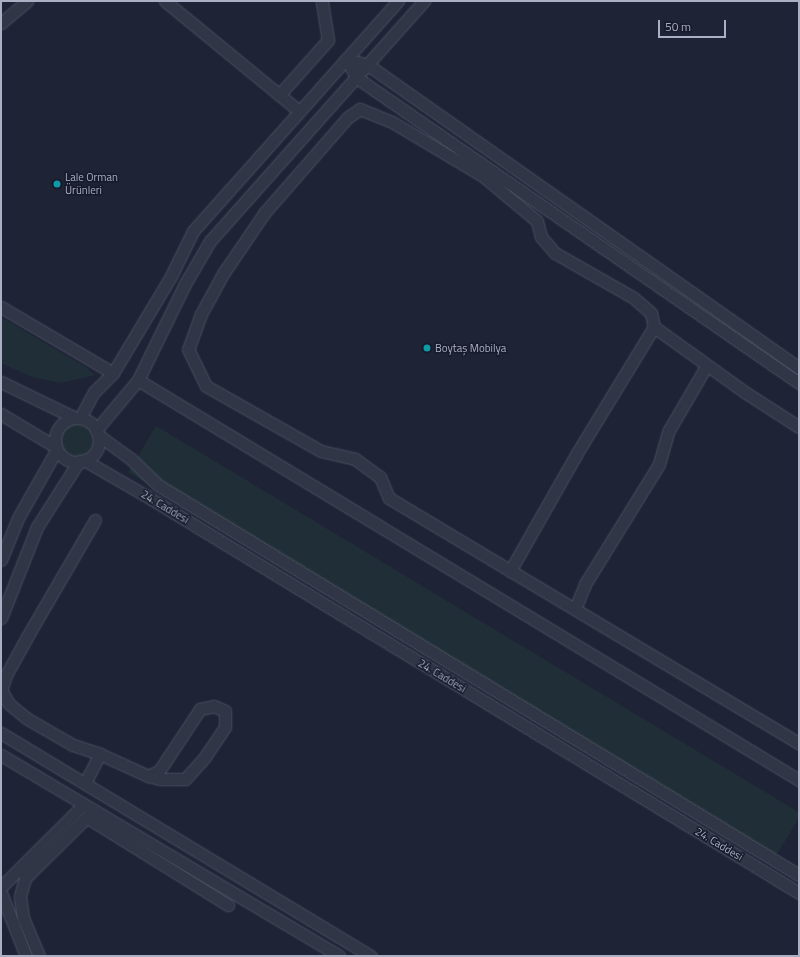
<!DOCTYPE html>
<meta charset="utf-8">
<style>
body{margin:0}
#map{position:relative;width:800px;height:957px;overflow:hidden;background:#1e2336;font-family:"Titillium Web",sans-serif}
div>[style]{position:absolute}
.green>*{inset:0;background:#202f37;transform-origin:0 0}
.round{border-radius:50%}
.roads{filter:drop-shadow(0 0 1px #4c5062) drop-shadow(0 0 1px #4c5062)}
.minor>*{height:11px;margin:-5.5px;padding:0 5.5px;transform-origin:5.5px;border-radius:5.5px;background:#313647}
.minor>.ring{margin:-5.5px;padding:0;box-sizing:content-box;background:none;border:11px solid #313647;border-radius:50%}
.dots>*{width:11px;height:11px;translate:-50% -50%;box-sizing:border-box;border:2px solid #171b2b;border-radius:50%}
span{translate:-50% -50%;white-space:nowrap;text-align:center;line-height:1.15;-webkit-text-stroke:3px #171b2b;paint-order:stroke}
.poi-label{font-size:11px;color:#abafc4}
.left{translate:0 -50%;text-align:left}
.street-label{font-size:11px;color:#abafc4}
.frame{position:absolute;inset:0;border:2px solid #abafc4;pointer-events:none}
.scale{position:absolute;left:658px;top:20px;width:68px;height:18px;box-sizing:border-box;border:2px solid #abafc4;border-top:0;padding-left:5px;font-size:12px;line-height:14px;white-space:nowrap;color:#abafc4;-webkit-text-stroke:3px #171b2b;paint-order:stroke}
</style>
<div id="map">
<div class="green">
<i style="clip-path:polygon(1px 317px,84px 366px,95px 375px,61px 383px,32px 377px,1px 363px)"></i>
<i class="round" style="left:61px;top:424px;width:32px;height:32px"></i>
<i style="left:156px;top:426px;width:753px;height:54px;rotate:31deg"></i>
</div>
<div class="roads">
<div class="minor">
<i style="left:165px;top:1px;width:173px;rotate:39.4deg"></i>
<i style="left:1px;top:23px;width:34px;rotate:-40deg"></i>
<i style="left:346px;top:59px;width:22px;rotate:60deg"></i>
<i style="left:357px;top:78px;width:537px;rotate:34.61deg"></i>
<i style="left:346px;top:59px;width:23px;rotate:15deg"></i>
<i style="left:368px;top:65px;width:527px;rotate:35.11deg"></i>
<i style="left:279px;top:95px;width:74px;rotate:-48.3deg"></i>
<i style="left:328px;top:40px;width:39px;rotate:-99deg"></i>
<i style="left:1px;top:307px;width:130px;rotate:30.5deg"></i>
<i style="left:138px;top:380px;width:773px;rotate:31.18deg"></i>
<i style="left:1px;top:382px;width:82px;rotate:25.9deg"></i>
<i style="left:1px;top:414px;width:64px;rotate:31deg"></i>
<i style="left:80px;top:418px;width:30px;rotate:-62deg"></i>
<i style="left:94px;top:392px;width:27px;rotate:-45deg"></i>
<i style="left:113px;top:373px;width:113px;rotate:-59.1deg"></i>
<i style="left:171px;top:276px;width:50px;rotate:-63.9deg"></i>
<i style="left:193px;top:231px;width:308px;rotate:-48.3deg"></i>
<i class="ring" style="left:55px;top:418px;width:33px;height:33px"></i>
<i style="left:799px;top:427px;width:63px;rotate:-147.3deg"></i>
<i style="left:746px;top:393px;width:113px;rotate:-144.3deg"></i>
<i style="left:654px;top:327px;width:14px;rotate:-102deg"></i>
<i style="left:651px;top:313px;width:23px;rotate:-139deg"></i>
<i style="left:634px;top:298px;width:91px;rotate:-150.3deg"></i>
<i style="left:555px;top:253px;width:21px;rotate:-131deg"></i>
<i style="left:541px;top:237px;width:16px;rotate:-104deg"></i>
<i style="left:537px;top:221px;width:70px;rotate:-140.2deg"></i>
<i style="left:483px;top:176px;width:106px;rotate:-149.3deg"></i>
<i style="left:392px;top:122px;width:35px;rotate:-158deg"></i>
<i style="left:360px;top:109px;width:14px;rotate:146deg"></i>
<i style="left:348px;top:117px;width:126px;rotate:131.1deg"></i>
<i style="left:265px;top:212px;width:73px;rotate:124.3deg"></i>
<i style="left:224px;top:272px;width:48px;rotate:118.7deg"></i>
<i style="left:201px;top:314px;width:37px;rotate:110deg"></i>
<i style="left:188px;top:349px;width:41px;rotate:64.1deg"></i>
<i style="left:206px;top:386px;width:132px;rotate:29.5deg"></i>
<i style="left:321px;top:451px;width:35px;rotate:13deg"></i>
<i style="left:355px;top:459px;width:31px;rotate:36deg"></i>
<i style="left:380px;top:477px;width:23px;rotate:67deg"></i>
<i style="left:389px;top:498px;width:478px;rotate:30.9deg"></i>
<i style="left:96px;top:430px;width:65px;rotate:-50deg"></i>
<i style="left:138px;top:380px;width:107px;rotate:-63.9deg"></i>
<i style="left:185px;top:284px;width:50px;rotate:-59.8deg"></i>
<i style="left:210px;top:241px;width:322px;rotate:-48.3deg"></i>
<i style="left:98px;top:435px;width:41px;rotate:36deg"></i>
<i style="left:131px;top:459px;width:37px;rotate:44deg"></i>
<i style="left:158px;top:485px;width:750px;rotate:31.32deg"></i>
<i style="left:84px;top:460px;width:74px;rotate:30deg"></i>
<i style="left:148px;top:497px;width:762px;rotate:31.31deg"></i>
<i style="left:95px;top:520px;width:135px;rotate:120.2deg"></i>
<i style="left:27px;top:637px;width:43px;rotate:118.9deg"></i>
<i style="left:6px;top:675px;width:16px;rotate:108deg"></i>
<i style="left:1px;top:690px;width:16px;rotate:60deg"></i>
<i style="left:9px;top:704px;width:22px;rotate:39deg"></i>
<i style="left:26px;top:718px;width:54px;rotate:29.9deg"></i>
<i style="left:73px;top:745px;width:28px;rotate:18deg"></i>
<i style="left:100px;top:754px;width:53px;rotate:24.6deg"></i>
<i style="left:148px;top:776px;width:12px;rotate:-24deg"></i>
<i style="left:159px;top:771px;width:74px;rotate:-56.5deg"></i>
<i style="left:200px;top:709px;width:14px;rotate:-12deg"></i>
<i style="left:214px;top:706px;width:12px;rotate:24deg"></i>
<i style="left:225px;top:711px;width:16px;rotate:90deg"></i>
<i style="left:225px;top:727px;width:36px;rotate:124deg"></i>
<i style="left:205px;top:757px;width:30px;rotate:132deg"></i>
<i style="left:185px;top:779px;width:25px;rotate:180deg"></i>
<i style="left:160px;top:779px;width:12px;rotate:-166deg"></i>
<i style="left:1px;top:560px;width:45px;rotate:-68deg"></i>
<i style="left:18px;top:518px;width:79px;rotate:-60.5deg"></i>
<i style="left:510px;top:571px;width:136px;rotate:-60.4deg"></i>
<i style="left:577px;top:453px;width:148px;rotate:-58.6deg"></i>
<i style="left:575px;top:609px;width:27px;rotate:-68deg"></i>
<i style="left:585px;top:584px;width:141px;rotate:-58.3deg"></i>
<i style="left:659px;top:464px;width:35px;rotate:-74deg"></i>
<i style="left:669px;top:430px;width:75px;rotate:-59.7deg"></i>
<i style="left:1px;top:618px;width:98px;rotate:-68.4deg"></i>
<i style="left:37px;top:527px;width:78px;rotate:-57.5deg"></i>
<i style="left:1px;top:733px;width:432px;rotate:31.1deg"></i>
<i style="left:1px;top:755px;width:393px;rotate:30.7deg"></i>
<i style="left:85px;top:783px;width:33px;rotate:-63deg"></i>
<i style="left:88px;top:818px;width:165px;rotate:31.9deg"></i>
<i style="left:1px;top:887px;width:117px;rotate:-45deg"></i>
<i style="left:1px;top:893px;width:68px;rotate:68.4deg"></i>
<i style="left:39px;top:956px;width:41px;rotate:-112.8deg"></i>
<i style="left:23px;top:918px;width:22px;rotate:-98deg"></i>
<i style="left:20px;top:896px;width:19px;rotate:-74deg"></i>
<i style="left:25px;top:878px;width:97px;rotate:-44.6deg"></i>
</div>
</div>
<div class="dots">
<i style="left:57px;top:184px;background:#0f9aa8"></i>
<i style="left:427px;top:348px;background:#0f9aa8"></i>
</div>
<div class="poi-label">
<span class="left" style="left:65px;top:184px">Lale Orman<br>Ürünleri</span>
<span class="left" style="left:435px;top:348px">Boytaş Mobilya</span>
</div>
<div class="street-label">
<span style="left:165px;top:507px;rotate:31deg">24. Caddesi</span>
<span style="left:442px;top:676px;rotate:31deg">24. Caddesi</span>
<span style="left:719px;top:844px;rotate:31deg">24. Caddesi</span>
</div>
<div class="frame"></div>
<div class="scale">50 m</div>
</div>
